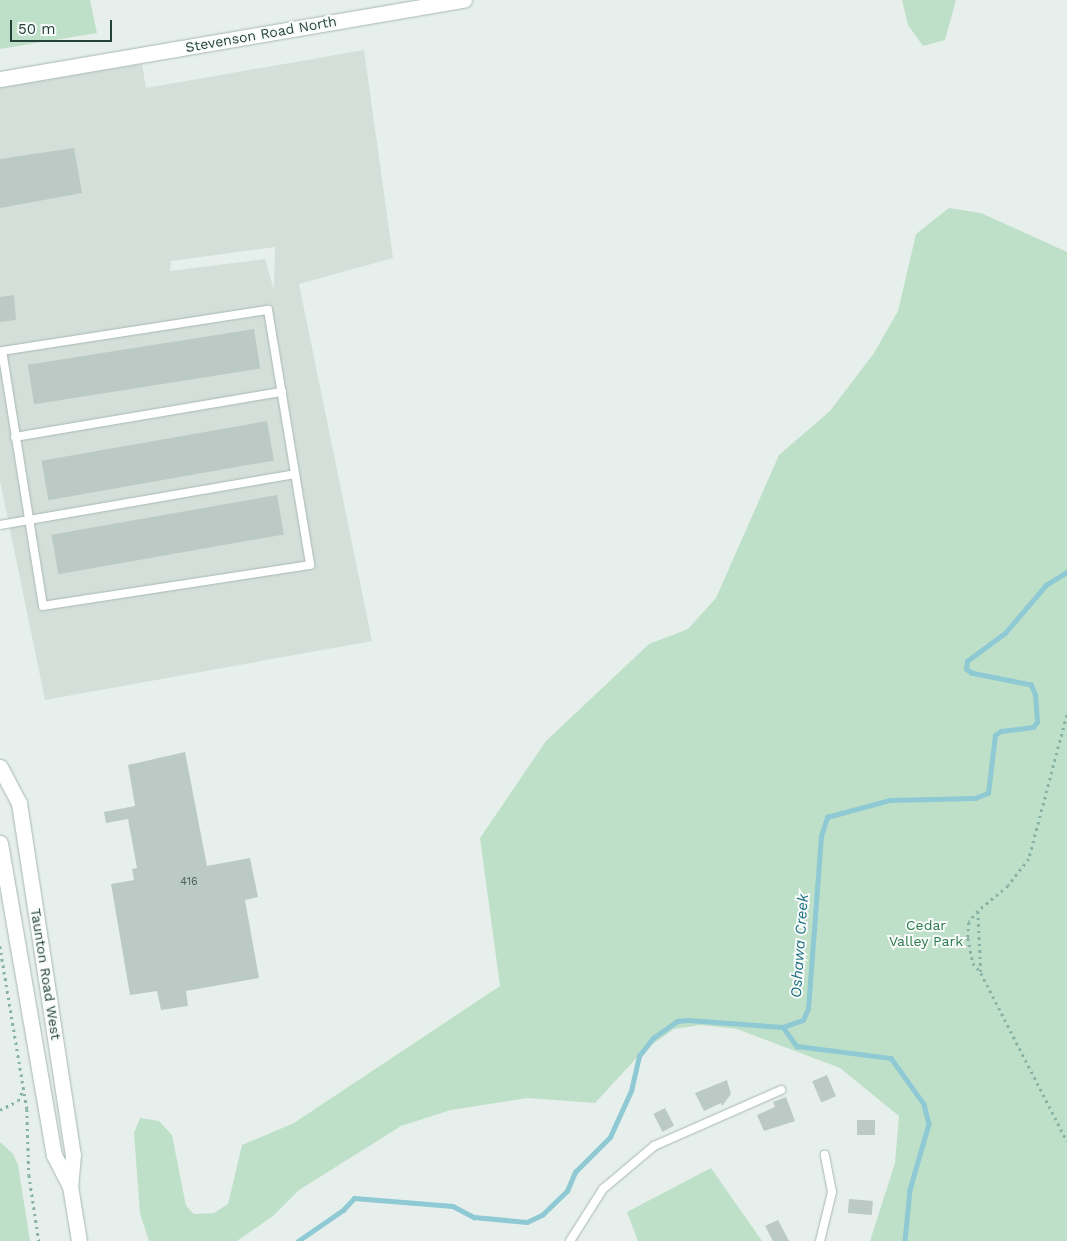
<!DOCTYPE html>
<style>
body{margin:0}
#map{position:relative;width:1067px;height:1241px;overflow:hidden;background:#e6efeb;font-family:"Work Sans",sans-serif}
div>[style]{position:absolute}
.built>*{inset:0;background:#d4dfda}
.green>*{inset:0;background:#bfe0c8}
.stream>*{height:4.5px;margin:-2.25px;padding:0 2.25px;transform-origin:2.25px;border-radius:2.25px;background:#8ec9d4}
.building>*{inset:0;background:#bbcac4;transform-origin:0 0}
.path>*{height:2.5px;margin-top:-1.25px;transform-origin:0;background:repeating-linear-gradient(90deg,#86b3a5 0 2.5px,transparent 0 6.5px)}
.roads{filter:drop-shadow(0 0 1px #a8b8b2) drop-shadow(0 0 1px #a8b8b2)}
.lane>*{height:8px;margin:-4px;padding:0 4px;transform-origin:4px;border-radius:4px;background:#fff}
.secondary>*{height:15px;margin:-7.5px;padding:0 7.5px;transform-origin:7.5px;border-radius:7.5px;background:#fff}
span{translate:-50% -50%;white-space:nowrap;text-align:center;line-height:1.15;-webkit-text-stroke:4px #f7fbf9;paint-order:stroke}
.number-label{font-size:11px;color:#4a645c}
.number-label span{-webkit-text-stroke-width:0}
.street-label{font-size:14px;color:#24423a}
.park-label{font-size:14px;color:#2d7a4b}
.water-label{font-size:15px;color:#1c6f80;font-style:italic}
.scale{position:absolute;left:10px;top:20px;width:102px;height:22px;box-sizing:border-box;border:2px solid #24423a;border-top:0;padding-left:6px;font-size:15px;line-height:18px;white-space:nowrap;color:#24423a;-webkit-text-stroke:4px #f7fbf9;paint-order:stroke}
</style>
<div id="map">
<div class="built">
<i style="clip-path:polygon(evenodd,364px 50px,393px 258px,299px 284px,372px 641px,45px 700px,0 481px,0 87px,142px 64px,146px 88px,364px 50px,275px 247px,274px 290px,265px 259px,170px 271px,171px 261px,275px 247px)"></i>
</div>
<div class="green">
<i style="clip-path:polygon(0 0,90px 0,97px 33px,0 49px)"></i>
<i style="clip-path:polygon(902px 0,956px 0,945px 40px,923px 46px,908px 25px)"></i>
<i style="clip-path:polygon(949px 208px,981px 213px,1067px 252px,1067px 1241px,870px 1241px,895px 1163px,899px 1116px,840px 1068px,737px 1029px,701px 1025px,674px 1029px,643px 1051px,595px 1103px,528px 1098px,451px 1110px,401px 1126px,299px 1190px,273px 1216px,237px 1241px,149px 1241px,140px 1213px,134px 1133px,140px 1118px,159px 1121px,172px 1135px,186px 1206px,194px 1214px,214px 1213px,228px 1204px,242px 1145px,294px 1123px,500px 986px,480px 838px,546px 741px,649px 644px,688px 629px,716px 598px,779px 455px,830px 411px,874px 353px,898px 311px,916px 234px)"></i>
<i style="clip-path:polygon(0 1142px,13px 1154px,18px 1165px,30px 1241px,0 1241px)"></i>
<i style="clip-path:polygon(711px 1168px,762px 1241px,638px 1241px,627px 1212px)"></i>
</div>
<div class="stream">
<i style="left:783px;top:1027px;width:24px;rotate:54deg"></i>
<i style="left:797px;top:1046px;width:95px;rotate:7.3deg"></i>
<i style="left:891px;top:1058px;width:57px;rotate:54.3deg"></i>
<i style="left:924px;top:1104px;width:21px;rotate:76deg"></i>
<i style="left:929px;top:1124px;width:69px;rotate:106.1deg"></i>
<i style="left:910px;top:1190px;width:51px;rotate:95.6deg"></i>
<i style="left:298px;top:1241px;width:55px;rotate:-34.6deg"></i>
<i style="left:343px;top:1210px;width:16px;rotate:-47deg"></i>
<i style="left:354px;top:1198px;width:99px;rotate:4.6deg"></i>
<i style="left:453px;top:1206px;width:24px;rotate:28deg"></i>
<i style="left:474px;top:1217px;width:53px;rotate:5.4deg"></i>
<i style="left:527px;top:1222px;width:17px;rotate:-25deg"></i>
<i style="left:542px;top:1215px;width:35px;rotate:-44deg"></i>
<i style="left:567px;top:1191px;width:21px;rotate:-67deg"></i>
<i style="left:575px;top:1172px;width:49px;rotate:-45deg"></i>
<i style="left:610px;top:1137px;width:51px;rotate:-65.5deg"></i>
<i style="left:631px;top:1091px;width:36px;rotate:-77deg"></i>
<i style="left:639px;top:1056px;width:23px;rotate:-52deg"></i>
<i style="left:653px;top:1038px;width:29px;rotate:-35deg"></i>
<i style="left:677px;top:1021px;width:11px;rotate:-5deg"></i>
<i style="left:688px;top:1020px;width:95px;rotate:4.2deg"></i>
<i style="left:783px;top:1027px;width:21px;rotate:-19deg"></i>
<i style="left:803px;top:1020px;width:12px;rotate:-66deg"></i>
<i style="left:808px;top:1009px;width:173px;rotate:-85.7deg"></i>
<i style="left:821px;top:836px;width:20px;rotate:-72deg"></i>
<i style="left:827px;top:817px;width:65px;rotate:-15.1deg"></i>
<i style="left:890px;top:800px;width:85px;rotate:-1.3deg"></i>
<i style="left:975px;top:798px;width:14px;rotate:-21deg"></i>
<i style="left:988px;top:793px;width:58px;rotate:-83.1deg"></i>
<i style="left:995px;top:735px;width:7px;rotate:-34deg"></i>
<i style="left:1001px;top:731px;width:32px;rotate:-7deg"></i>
<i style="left:1033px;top:727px;width:6px;rotate:-51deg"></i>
<i style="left:1037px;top:722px;width:27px;rotate:-94deg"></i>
<i style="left:1035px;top:695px;width:11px;rotate:-112deg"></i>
<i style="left:1031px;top:685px;width:61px;rotate:-168.7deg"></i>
<i style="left:971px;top:673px;width:6px;rotate:-141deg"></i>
<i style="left:966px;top:669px;width:8px;rotate:-83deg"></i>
<i style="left:967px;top:661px;width:47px;rotate:-36.4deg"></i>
<i style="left:1005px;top:633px;width:63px;rotate:-49.5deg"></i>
<i style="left:1046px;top:585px;width:25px;rotate:-32deg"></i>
</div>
<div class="building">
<i style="clip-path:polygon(74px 148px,82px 193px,0 208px,0 159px)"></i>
<i style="clip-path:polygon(14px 295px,16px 320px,0 322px,0 297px)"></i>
<i style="left:254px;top:329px;width:40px;height:229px;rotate:81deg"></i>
<i style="left:267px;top:421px;width:40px;height:229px;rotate:80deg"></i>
<i style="left:277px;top:495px;width:40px;height:229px;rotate:80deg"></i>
<i style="clip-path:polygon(185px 752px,207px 866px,250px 858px,258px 897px,245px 900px,259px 978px,186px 991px,188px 1006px,161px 1010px,157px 991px,130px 995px,111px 884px,134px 880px,132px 869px,137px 868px,128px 819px,106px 823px,104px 812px,135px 806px,128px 765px)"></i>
<i style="left:827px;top:1075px;width:23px;height:16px;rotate:67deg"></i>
<i style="clip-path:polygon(727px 1080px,731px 1094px,722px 1106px,721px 1103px,704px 1111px,695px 1093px)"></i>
<i style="clip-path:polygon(786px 1097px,795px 1121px,764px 1131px,757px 1115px,775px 1107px,773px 1102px)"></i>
<i style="left:665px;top:1108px;width:20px;height:13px;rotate:63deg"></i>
<i style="left:875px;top:1120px;width:15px;height:18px;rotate:90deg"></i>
<i style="left:849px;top:1199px;width:24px;height:14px;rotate:5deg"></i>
<i style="clip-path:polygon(778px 1220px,789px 1241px,773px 1241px,765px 1226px)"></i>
</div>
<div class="path">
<i style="left:1067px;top:715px;width:149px;rotate:104.8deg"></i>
<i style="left:1029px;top:859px;width:34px;rotate:128deg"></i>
<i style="left:1008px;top:886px;width:39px;rotate:140deg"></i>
<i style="left:978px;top:911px;width:62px;rotate:87.2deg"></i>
<i style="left:981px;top:973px;width:189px;rotate:62.9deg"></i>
<i style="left:978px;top:911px;width:14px;rotate:129deg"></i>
<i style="left:969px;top:922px;width:16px;rotate:94deg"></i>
<i style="left:968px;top:938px;width:25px;rotate:79deg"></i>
<i style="left:973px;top:963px;width:13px;rotate:51deg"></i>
<i style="left:0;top:946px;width:165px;rotate:80.6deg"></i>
<i style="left:27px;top:1109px;width:66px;rotate:88.3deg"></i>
<i style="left:29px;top:1175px;width:67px;rotate:81.4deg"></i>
<i style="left:0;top:1110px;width:20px;rotate:-27deg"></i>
<i style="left:18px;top:1101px;width:13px;rotate:-67deg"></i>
</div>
<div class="roads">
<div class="lane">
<i style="left:268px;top:310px;width:258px;rotate:80.6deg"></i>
<i style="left:310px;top:565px;width:270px;rotate:171.3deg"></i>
<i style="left:43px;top:606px;width:258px;rotate:-99.1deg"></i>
<i style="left:2px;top:351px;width:269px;rotate:-8.8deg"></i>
<i style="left:15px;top:437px;width:271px;rotate:-9.6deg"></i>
<i style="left:0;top:525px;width:299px;rotate:-9.8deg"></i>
<i style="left:570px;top:1241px;width:62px;rotate:-57.6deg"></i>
<i style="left:603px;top:1189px;width:67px;rotate:-40.1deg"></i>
<i style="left:654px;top:1146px;width:139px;rotate:-23.8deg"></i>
<i style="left:820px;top:1241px;width:50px;rotate:-76.2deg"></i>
<i style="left:832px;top:1192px;width:38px;rotate:-101deg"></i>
</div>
<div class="secondary">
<i style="left:0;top:79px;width:471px;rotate:-9.7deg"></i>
<i style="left:0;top:767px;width:41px;rotate:62.2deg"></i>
<i style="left:19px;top:803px;width:355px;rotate:81.3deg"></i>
<i style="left:73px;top:1154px;width:32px;rotate:95deg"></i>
<i style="left:70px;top:1186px;width:56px;rotate:80.7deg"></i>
<i style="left:0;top:843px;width:317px;rotate:80.2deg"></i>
<i style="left:54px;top:1155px;width:35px;rotate:63deg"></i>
</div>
</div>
<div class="number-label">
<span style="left:189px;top:882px">416</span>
</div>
<div class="street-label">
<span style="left:261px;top:34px;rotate:-10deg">Stevenson Road North</span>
<span style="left:46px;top:974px;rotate:81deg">Taunton Road West</span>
</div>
<div class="park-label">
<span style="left:926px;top:933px">Cedar<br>Valley Park</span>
</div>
<div class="water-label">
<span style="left:800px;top:946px;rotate:-86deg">Oshawa Creek</span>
</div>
<div class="scale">50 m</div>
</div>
